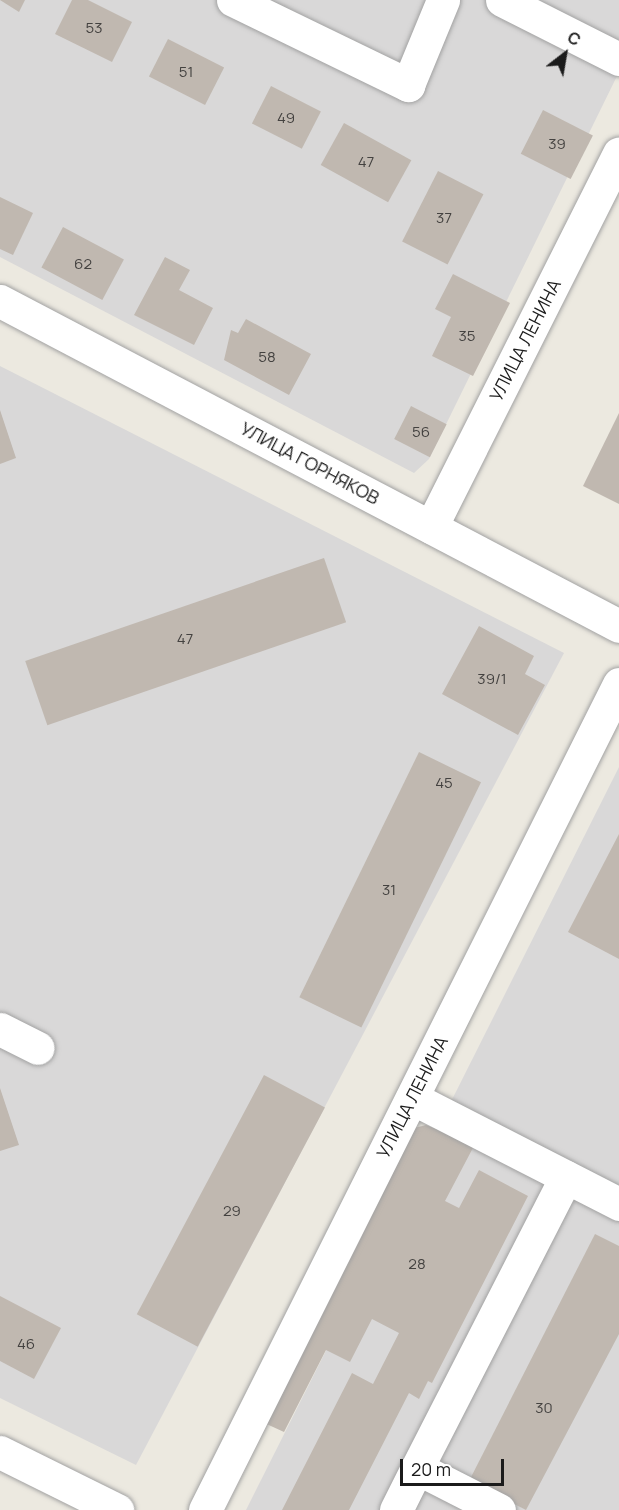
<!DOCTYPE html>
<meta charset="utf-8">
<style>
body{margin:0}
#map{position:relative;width:619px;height:1510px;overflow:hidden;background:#ece9e0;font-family:Manrope,sans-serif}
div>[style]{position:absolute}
.residential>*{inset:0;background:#d9d8d8}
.building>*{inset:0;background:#c0b8b0;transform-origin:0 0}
.roads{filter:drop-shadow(0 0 2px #a2a2a2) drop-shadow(0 0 2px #a2a2a2)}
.minor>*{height:33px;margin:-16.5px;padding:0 16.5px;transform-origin:16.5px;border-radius:16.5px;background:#fff}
span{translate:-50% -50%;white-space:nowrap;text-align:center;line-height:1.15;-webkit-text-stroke:5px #fff;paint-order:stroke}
.number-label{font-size:15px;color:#444240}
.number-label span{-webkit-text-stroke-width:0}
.street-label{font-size:18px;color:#1b1b1b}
.north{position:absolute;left:535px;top:24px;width:60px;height:60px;-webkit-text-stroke:4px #fff;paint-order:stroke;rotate:31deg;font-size:16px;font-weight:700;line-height:24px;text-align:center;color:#1b1b1b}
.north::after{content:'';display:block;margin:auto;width:21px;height:27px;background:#1b1b1b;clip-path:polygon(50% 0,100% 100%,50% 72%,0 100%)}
.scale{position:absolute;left:400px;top:1459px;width:104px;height:27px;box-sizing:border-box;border:3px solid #1b1b1b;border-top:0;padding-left:8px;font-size:18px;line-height:21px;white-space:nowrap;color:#1b1b1b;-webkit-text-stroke:4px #fff;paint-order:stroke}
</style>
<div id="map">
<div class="residential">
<i style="clip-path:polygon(0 0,619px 0,619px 72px,429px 459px,414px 473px,0 257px)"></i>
<i style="clip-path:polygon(0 366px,564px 653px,136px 1465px,0 1398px)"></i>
<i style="clip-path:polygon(619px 767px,619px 1510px,246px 1510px)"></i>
</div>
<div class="building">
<i style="clip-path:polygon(0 0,25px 0,19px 12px)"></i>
<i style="clip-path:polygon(72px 0,88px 0,132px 22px,112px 62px,55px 34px)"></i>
<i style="left:168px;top:39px;width:63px;height:42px;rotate:27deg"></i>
<i style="left:271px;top:86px;width:56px;height:42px;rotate:27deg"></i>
<i style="left:543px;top:110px;width:56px;height:49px;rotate:27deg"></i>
<i style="left:344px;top:123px;width:77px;height:48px;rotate:29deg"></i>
<i style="left:438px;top:171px;width:51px;height:79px;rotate:27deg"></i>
<i style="clip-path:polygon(0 197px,33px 213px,13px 255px,0 249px)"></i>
<i style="left:63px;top:227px;width:69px;height:46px;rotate:28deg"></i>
<i style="clip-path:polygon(165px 257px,190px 270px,179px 290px,213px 308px,194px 345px,134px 315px)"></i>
<i style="clip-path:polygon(453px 274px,510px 303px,473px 376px,432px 356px,451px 317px,435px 309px)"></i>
<i style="clip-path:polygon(246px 319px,311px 354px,289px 395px,224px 360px,231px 330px,238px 333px)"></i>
<i style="left:411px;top:406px;width:40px;height:37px;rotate:27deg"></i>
<i style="clip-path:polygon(0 410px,16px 458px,0 464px)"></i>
<i style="clip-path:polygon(619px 413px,619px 504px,583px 486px)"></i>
<i style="left:324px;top:558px;width:68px;height:316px;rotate:71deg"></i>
<i style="clip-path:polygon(479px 626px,534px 656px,525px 674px,545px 685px,518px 735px,442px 694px)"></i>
<i style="left:419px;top:752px;width:69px;height:273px;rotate:26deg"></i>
<i style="clip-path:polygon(619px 834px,619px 959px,568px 932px)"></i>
<i style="left:264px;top:1075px;width:69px;height:271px;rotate:28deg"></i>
<i style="clip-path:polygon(0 1088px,19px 1145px,0 1151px)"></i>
<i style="clip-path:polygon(426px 1125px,475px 1144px,445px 1201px,459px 1208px,479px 1170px,528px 1196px,432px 1383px,428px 1381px,419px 1399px,409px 1393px,349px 1510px,282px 1510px,352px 1373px,373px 1384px,399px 1333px,372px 1319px,350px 1362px,326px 1350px,284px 1432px,260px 1421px,410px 1129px)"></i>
<i style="clip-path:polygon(595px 1234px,619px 1246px,619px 1334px,526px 1510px,469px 1481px)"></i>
<i style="clip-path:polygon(0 1296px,61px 1328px,34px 1379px,0 1361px)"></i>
</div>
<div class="roads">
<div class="minor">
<i style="left:233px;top:0;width:195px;rotate:25.9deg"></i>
<i style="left:408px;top:85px;width:92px;rotate:-67.6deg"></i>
<i style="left:502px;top:0;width:131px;rotate:26.8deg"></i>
<i style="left:0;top:301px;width:699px;rotate:27.7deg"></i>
<i style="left:431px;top:527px;width:418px;rotate:-63.3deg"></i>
<i style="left:0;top:1029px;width:42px;rotate:26.6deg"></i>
<i style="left:412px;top:1098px;width:233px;rotate:27.1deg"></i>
<i style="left:0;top:1452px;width:131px;rotate:26.4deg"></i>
<i style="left:417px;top:1468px;width:327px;rotate:-62.9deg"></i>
<i style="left:205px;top:1510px;width:924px;rotate:-63.38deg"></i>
<i style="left:396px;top:1510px;width:47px;rotate:-63.4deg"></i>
<i style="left:417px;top:1468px;width:92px;rotate:27.1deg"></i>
</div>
</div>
<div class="number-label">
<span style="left:94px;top:28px">53</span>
<span style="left:186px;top:72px">51</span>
<span style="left:286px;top:118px">49</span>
<span style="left:557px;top:144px">39</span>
<span style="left:366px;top:162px">47</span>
<span style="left:444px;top:218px">37</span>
<span style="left:83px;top:264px">62</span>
<span style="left:467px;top:336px">35</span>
<span style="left:267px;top:357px">58</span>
<span style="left:421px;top:432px">56</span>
<span style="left:185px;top:639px">47</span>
<span style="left:492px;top:679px">39/1</span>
<span style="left:444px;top:783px">45</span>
<span style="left:389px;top:890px">31</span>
<span style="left:232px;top:1211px">29</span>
<span style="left:417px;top:1264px">28</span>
<span style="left:26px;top:1344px">46</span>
<span style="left:544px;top:1408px">30</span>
</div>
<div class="street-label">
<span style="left:525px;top:340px;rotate:-63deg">УЛИЦА ЛЕНИНА</span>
<span style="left:310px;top:463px;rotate:28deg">УЛИЦА ГОРНЯКОВ</span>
<span style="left:412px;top:1097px;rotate:-63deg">УЛИЦА ЛЕНИНА</span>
</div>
<div class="north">С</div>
<div class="scale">20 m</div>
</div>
